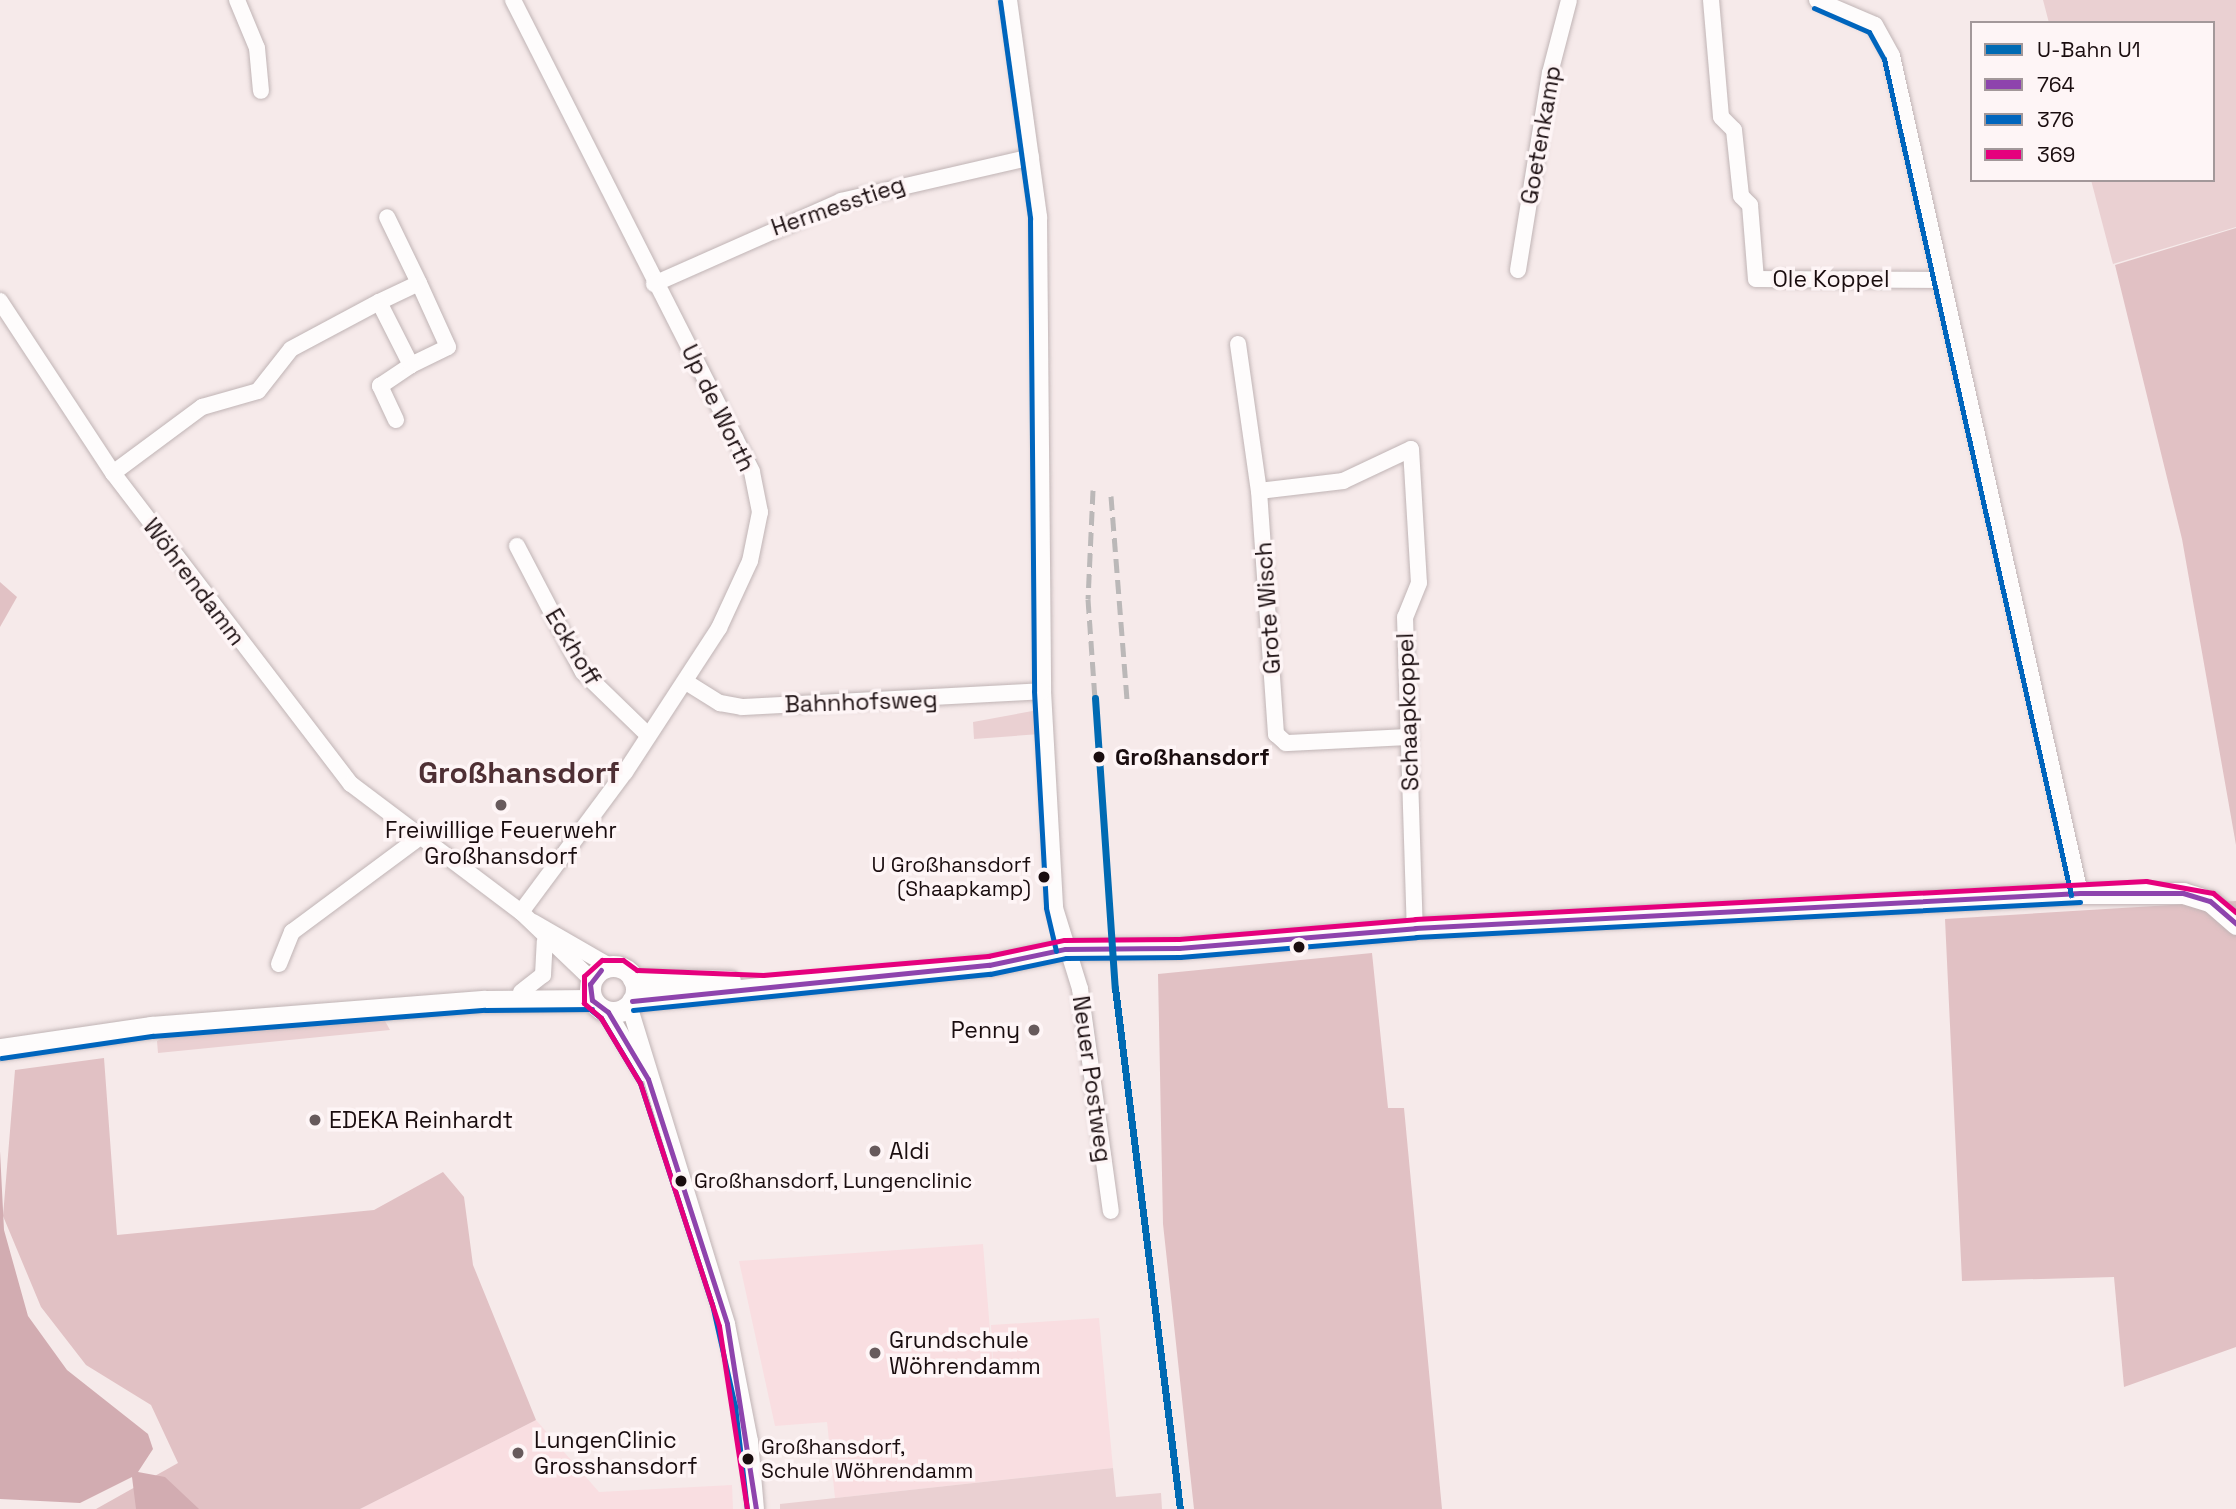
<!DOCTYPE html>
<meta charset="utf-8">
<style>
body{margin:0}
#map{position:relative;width:2236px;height:1509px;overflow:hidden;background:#f6eaea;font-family:"Space Grotesk",sans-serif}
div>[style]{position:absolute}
.built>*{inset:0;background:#f9dee1}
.green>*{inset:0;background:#ead0d2}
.forest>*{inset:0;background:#e1c1c4}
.water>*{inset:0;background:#d2acb1}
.roads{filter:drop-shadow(0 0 2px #c0b4b5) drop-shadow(0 0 2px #c0b4b5)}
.minor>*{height:16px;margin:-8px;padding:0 8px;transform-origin:8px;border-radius:8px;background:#fefcfc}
.secondary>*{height:21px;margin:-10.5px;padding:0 10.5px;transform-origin:10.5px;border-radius:10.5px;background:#fefcfc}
.secondary>.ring{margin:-10.5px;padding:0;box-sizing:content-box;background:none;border:21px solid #fefcfc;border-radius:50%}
.rail>*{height:5px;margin-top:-2.5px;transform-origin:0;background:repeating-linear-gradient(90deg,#bbb8b8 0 14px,transparent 0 21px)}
.bus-1>*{height:5px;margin:-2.5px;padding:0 2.5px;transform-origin:2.5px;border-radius:2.5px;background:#8e44ad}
.bus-2>*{height:5px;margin:-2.5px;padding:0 2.5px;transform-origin:2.5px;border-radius:2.5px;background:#0065bd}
.bus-3>*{height:5px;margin:-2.5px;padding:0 2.5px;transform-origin:2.5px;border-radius:2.5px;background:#e5007d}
.metro-1>*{height:7px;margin:-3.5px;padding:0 3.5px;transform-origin:3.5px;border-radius:3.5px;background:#006ab3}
.dots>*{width:19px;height:19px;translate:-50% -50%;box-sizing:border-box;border:4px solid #fef5f6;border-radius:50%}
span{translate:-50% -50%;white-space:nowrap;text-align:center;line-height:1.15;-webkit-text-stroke:7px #fef5f6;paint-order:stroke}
.bus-label{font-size:21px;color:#1a0d0f}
.right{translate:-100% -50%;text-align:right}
.left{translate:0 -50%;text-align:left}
.street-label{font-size:23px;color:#1a0d0f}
.stop-label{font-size:23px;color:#1a0d0f;font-weight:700}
.poi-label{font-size:23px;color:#1a0d0f}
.district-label{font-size:30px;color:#4e2f34;font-weight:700}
.legend{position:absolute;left:1970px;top:21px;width:245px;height:161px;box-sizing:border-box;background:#fef5f6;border:2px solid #a3989a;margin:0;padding:9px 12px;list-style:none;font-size:21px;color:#1a0d0f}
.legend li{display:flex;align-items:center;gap:14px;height:35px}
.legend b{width:35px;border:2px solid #a3989a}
</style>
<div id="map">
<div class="built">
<i style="clip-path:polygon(983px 1244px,994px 1380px,991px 1325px,1099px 1318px,1113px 1468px,835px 1498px,827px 1422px,775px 1426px,739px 1261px)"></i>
<i style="clip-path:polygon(536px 1420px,599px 1492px,732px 1485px,733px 1509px,360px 1509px)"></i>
</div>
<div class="green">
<i style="clip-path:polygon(2043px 0,2236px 0,2236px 227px,2113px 264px,2091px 180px,2213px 180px,2213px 23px,2049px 23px)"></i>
<i style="clip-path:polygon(1038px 710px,1040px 734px,974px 739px,973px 722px)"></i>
<i style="clip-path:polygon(385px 1021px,390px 1030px,158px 1053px,157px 1041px,165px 1037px)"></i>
<i style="clip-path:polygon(1113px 1468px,1116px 1497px,1161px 1493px,1162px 1509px,780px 1509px,780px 1504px)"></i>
</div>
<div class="forest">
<i style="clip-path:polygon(2236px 228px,2236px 845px,2182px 539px,2115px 265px)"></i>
<i style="clip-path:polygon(0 582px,17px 597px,0 627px)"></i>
<i style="clip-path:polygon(2236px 901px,2236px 1347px,2124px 1387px,2114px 1277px,1962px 1281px,1945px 919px)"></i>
<i style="clip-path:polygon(1372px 953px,1388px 1108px,1404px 1108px,1442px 1509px,1194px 1509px,1163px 1224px,1158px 974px)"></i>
<i style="clip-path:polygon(104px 1058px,117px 1235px,374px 1210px,443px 1172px,464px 1197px,473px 1265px,536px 1420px,360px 1509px,96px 1509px,178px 1463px,151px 1405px,86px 1365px,41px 1307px,3px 1216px,15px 1070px)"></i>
</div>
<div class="water">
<i style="clip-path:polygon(0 1151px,4px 1230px,28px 1316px,67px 1370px,148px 1434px,153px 1449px,138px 1472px,165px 1477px,199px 1509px,136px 1509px,132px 1477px,80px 1503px,0 1499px)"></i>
</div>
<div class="roads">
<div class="minor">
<i style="left:237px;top:0;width:52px;rotate:67.4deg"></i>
<i style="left:257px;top:48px;width:43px;rotate:84.7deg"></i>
<i style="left:513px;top:0;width:491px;rotate:63.1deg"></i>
<i style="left:735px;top:438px;width:38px;rotate:63deg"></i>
<i style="left:752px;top:472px;width:41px;rotate:78.7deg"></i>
<i style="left:760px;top:512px;width:50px;rotate:101.5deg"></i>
<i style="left:750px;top:561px;width:74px;rotate:114.8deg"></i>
<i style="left:719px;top:628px;width:172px;rotate:123.1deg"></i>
<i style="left:625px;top:772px;width:174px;rotate:126.6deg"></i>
<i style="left:1009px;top:0;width:219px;rotate:82.1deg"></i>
<i style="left:1039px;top:217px;width:474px;rotate:89.5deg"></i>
<i style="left:1043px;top:691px;width:217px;rotate:86.8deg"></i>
<i style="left:1055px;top:908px;width:85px;rotate:72.8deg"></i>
<i style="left:1080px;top:989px;width:224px;rotate:82.1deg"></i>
<i style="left:1711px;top:0;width:117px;rotate:85.1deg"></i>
<i style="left:1721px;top:117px;width:18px;rotate:45deg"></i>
<i style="left:1734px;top:130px;width:66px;rotate:83.9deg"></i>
<i style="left:1741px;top:196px;width:13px;rotate:45deg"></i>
<i style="left:1750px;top:205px;width:74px;rotate:85.4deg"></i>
<i style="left:1756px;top:279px;width:186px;rotate:0.3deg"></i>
<i style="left:1817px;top:0;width:63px;rotate:23.3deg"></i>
<i style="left:1875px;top:25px;width:35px;rotate:61deg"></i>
<i style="left:1892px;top:56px;width:858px;rotate:77.34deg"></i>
<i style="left:1518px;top:270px;width:200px;rotate:-80.8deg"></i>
<i style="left:1550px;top:73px;width:75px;rotate:-75.4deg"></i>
<i style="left:654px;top:284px;width:205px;rotate:-23.9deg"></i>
<i style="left:841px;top:201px;width:195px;rotate:-13deg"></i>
<i style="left:0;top:301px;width:206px;rotate:56.7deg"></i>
<i style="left:113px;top:473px;width:392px;rotate:52.6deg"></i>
<i style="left:351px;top:784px;width:213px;rotate:37deg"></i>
<i style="left:521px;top:912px;width:98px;rotate:43.8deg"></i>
<i style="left:379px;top:302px;width:44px;rotate:-25.4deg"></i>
<i style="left:419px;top:283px;width:73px;rotate:-115.9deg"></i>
<i style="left:1238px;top:344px;width:148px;rotate:81.9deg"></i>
<i style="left:1259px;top:491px;width:244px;rotate:86deg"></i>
<i style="left:1276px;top:734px;width:13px;rotate:42deg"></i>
<i style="left:1286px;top:743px;width:124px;rotate:-2.8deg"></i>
<i style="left:396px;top:420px;width:38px;rotate:-115deg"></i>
<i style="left:380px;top:386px;width:37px;rotate:-34deg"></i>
<i style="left:113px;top:473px;width:111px;rotate:-36.6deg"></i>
<i style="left:202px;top:407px;width:58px;rotate:-15.9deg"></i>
<i style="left:258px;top:391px;width:53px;rotate:-51.8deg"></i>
<i style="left:291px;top:349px;width:100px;rotate:-28.1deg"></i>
<i style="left:379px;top:302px;width:71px;rotate:63.1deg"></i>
<i style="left:411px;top:365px;width:41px;rotate:-25.9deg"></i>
<i style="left:448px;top:347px;width:70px;rotate:-114.4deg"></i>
<i style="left:1259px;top:491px;width:85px;rotate:-6.8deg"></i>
<i style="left:1343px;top:481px;width:75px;rotate:-25.2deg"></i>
<i style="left:1411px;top:449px;width:134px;rotate:86.6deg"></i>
<i style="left:1419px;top:583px;width:37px;rotate:112deg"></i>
<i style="left:1405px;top:617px;width:311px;rotate:88.2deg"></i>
<i style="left:517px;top:546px;width:142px;rotate:62.4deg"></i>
<i style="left:583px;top:672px;width:89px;rotate:44.1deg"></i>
<i style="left:686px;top:682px;width:40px;rotate:32deg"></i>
<i style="left:720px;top:703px;width:22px;rotate:10deg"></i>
<i style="left:742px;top:707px;width:301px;rotate:-3deg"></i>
<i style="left:533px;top:922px;width:90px;rotate:30deg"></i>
<i style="left:279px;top:964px;width:35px;rotate:-68deg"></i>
<i style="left:292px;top:932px;width:156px;rotate:-36.6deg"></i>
<i style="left:521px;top:992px;width:28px;rotate:-38deg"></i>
<i style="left:543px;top:975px;width:34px;rotate:-87deg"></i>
<i style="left:629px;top:1005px;width:334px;rotate:72.9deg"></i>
<i style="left:727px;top:1324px;width:119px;rotate:78.9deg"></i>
<i style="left:750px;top:1441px;width:68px;rotate:85deg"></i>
<i style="left:608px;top:1012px;width:71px;rotate:59.5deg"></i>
</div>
<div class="secondary">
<i class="ring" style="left:590px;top:966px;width:25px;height:25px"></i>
<i style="left:633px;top:979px;width:97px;rotate:1.2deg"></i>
<i style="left:632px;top:1001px;width:359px;rotate:-5.8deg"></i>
<i style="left:989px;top:965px;width:78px;rotate:-11.9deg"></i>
<i style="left:1065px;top:949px;width:114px;rotate:-0.5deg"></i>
<i style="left:1179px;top:948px;width:237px;rotate:-4.8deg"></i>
<i style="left:1415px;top:928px;width:666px;rotate:-3.01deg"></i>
<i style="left:2080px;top:893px;width:103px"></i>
<i style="left:2183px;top:893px;width:28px;rotate:17deg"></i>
<i style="left:2210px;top:901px;width:35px;rotate:41deg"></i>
<i style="left:0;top:1049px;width:153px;rotate:-8.3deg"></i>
<i style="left:151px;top:1027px;width:335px;rotate:-4.5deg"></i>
<i style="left:485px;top:1001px;width:107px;rotate:-0.5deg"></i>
</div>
</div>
<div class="rail">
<i style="left:1093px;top:490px;width:109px;rotate:92.6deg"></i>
<i style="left:1088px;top:599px;width:99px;rotate:86deg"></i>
<i style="left:1111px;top:496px;width:206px;rotate:85.5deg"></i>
</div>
<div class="bus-1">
<i style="left:601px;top:970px;width:18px;rotate:128deg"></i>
<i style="left:590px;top:984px;width:16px;rotate:83deg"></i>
<i style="left:592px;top:1000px;width:20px;rotate:37deg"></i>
<i style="left:608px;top:1012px;width:78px;rotate:59.2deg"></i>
<i style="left:648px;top:1079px;width:257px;rotate:72.1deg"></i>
<i style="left:727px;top:1324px;width:187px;rotate:81.1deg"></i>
<i style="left:632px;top:1001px;width:359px;rotate:-5.8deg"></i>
<i style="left:989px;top:965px;width:78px;rotate:-11.9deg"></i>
<i style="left:1065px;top:949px;width:114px;rotate:-0.5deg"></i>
<i style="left:1179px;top:948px;width:237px;rotate:-4.8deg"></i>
<i style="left:1415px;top:928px;width:666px;rotate:-3.01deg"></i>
<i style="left:2080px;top:893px;width:103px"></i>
<i style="left:2183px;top:893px;width:28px;rotate:17deg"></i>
<i style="left:2210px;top:901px;width:35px;rotate:41deg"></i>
</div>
<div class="bus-2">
<i style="left:1000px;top:1px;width:219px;rotate:82.1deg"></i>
<i style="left:1030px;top:218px;width:473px;rotate:89.5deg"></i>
<i style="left:1034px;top:691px;width:217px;rotate:86.8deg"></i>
<i style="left:1046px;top:908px;width:44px;rotate:76.9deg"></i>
<i style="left:1814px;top:8px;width:60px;rotate:23.6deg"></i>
<i style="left:1869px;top:32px;width:31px;rotate:61deg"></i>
<i style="left:1884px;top:59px;width:857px;rotate:77.39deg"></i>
<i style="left:587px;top:1007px;width:18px;rotate:38deg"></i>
<i style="left:601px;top:1018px;width:76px;rotate:59deg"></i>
<i style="left:640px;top:1083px;width:232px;rotate:72deg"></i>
<i style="left:712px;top:1304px;width:105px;rotate:77.3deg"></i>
<i style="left:735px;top:1406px;width:104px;rotate:83.4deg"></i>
<i style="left:633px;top:1010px;width:359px;rotate:-5.8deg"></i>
<i style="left:990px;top:974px;width:78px;rotate:-11.9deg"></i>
<i style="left:1066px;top:958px;width:114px;rotate:-0.5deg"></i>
<i style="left:1180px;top:957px;width:237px;rotate:-4.8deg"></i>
<i style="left:1416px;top:937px;width:665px;rotate:-3.02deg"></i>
<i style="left:1px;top:1058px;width:153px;rotate:-8.3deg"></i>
<i style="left:152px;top:1036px;width:334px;rotate:-4.5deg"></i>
<i style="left:485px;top:1010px;width:107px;rotate:-0.5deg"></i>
</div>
<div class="bus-3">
<i style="left:747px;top:1509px;width:185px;rotate:-98.7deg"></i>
<i style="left:719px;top:1326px;width:256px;rotate:-108deg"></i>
<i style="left:640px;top:1083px;width:76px;rotate:-121deg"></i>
<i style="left:601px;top:1018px;width:23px;rotate:-139deg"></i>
<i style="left:584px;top:1003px;width:27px;rotate:-90deg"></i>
<i style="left:584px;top:976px;width:24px;rotate:-42deg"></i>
<i style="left:602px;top:960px;width:21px"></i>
<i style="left:623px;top:960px;width:17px;rotate:36deg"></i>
<i style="left:637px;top:970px;width:126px;rotate:2.3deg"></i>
<i style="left:763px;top:975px;width:226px;rotate:-4.8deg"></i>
<i style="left:988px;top:956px;width:78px;rotate:-11.9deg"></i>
<i style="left:1064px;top:940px;width:115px;rotate:-0.5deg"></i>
<i style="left:1179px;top:939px;width:237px;rotate:-4.8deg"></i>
<i style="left:1415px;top:919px;width:732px;rotate:-2.98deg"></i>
<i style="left:2146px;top:881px;width:68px;rotate:10.2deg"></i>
<i style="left:2213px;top:893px;width:30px;rotate:40deg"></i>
</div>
<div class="metro-1">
<i style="left:1095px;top:698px;width:291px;rotate:86.1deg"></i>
<i style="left:1115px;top:988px;width:525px;rotate:82.89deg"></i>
</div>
<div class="dots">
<i style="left:1099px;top:757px;background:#1a0d0f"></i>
<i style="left:501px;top:805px;background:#675a5c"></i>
<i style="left:1044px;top:877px;background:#1a0d0f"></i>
<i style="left:1299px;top:947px;background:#1a0d0f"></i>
<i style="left:1034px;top:1030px;background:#675a5c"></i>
<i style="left:315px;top:1120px;background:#675a5c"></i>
<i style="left:875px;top:1151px;background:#675a5c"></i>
<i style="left:681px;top:1181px;background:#1a0d0f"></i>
<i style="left:875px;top:1353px;background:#675a5c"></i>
<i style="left:518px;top:1453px;background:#675a5c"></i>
<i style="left:748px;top:1459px;background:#1a0d0f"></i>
</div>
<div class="bus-label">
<span class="right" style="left:1031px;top:877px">U Großhansdorf<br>(Shaapkamp)</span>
<span class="left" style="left:694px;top:1181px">Großhansdorf, Lungenclinic</span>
<span class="left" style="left:761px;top:1459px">Großhansdorf,<br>Schule Wöhrendamm</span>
</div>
<div class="street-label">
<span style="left:1541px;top:135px;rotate:-80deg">Goetenkamp</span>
<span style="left:838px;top:206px;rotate:-19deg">Hermesstieg</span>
<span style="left:1831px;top:279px">Ole Koppel</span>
<span style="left:718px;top:408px;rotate:64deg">Up de Worth</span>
<span style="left:194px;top:582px;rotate:53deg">Wöhrendamm</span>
<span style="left:1268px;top:608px;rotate:-94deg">Grote Wisch</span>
<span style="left:573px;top:647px;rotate:59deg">Eckhoff</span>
<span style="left:861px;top:702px;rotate:-2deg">Bahnhofsweg</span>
<span style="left:1408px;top:712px;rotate:-92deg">Schaapkoppel</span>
<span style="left:1092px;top:1079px;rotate:82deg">Neuer Postweg</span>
</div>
<div class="stop-label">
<span class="left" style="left:1115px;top:757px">Großhansdorf</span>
</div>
<div class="poi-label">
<span style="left:501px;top:843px">Freiwillige Feuerwehr<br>Großhansdorf</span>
<span class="right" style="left:1020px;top:1030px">Penny</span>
<span class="left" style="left:329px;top:1120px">EDEKA Reinhardt</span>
<span class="left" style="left:889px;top:1151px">Aldi</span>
<span class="left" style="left:889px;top:1353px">Grundschule<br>Wöhrendamm</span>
<span class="left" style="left:534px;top:1453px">LungenClinic<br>Grosshansdorf</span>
</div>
<div class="district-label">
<span style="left:519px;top:773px">Großhansdorf</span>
</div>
<ul class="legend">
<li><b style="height:9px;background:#006ab3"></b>U-Bahn U1</li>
<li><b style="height:9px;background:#8e44ad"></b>764</li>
<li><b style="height:9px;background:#0065bd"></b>376</li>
<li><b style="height:9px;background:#e5007d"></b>369</li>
</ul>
</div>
